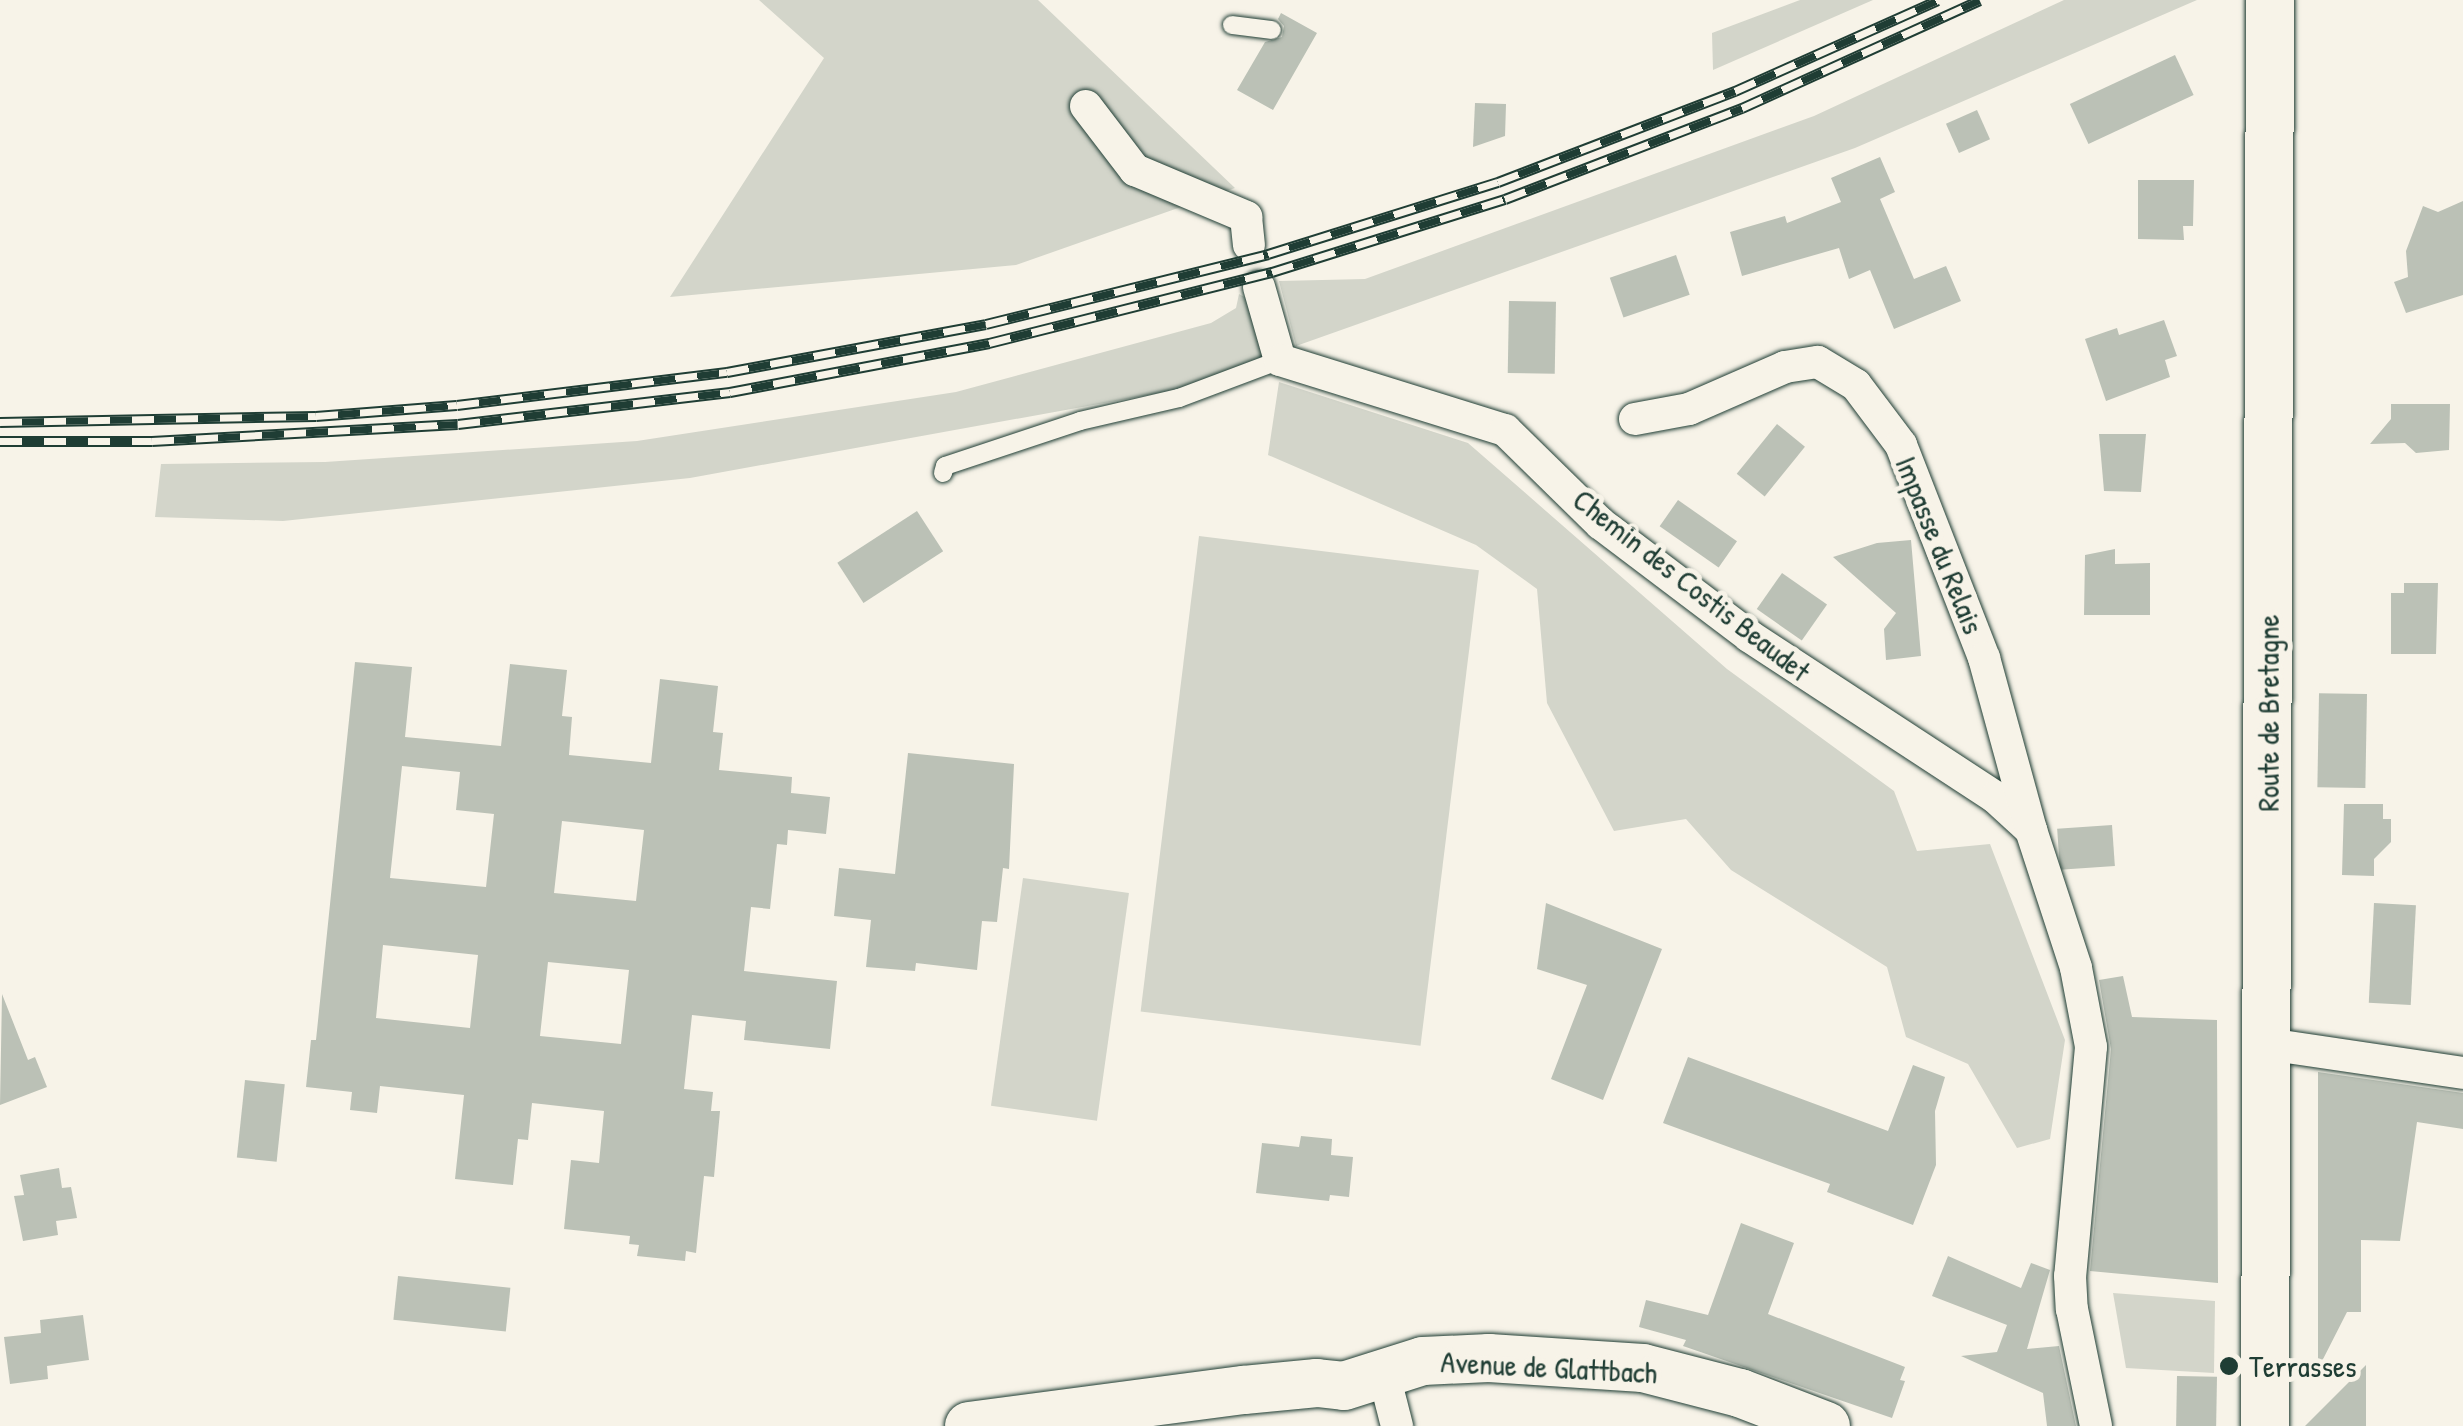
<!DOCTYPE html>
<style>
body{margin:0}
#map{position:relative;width:2463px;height:1426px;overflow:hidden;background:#f7f3e8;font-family:"Patrick Hand",sans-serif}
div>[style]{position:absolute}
.green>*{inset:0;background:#d3d5ca;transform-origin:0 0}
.building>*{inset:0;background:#bbc1b6;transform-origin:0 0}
.roads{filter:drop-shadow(0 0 2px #1f3d34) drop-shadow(0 0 2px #1f3d34)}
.lane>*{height:18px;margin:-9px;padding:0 9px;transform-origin:9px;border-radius:9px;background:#f7f3e8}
.street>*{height:32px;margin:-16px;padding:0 16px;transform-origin:16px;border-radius:16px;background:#f7f3e8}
.secondary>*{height:48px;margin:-24px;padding:0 24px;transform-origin:24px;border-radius:24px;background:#f7f3e8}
.rail>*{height:11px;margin-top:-5.5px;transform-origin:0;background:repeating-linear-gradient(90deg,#f7f3e8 0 22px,#1f3d34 0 44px);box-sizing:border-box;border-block:2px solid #1f3d34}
.dots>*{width:28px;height:28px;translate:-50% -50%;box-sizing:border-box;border:5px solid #f7f3e8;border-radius:50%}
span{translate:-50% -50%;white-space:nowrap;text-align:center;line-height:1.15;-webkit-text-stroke:10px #f7f3e8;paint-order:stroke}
.street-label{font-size:30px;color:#1f3d34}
.poi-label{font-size:30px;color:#1f3d34}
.left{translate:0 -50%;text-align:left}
</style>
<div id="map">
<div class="green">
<i style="clip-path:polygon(759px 0,1038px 0,1235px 188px,1016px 265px,670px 297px,824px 58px)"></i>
<i style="clip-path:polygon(1800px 0,1873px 0,1713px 70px,1712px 33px)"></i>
<i style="clip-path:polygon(2064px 0,2197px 0,1855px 148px,1296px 346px,1279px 281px,1365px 279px,1814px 116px)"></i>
<i style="clip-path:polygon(1239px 294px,1257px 304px,1265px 358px,1176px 390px,690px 478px,283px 521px,155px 517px,161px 464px,325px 462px,637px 441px,956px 392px,1211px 323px,1236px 308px)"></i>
<i style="clip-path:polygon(1279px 382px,1468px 443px,1727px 669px,1894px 791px,1917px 851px,1990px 844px,2065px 1040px,2050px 1139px,2017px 1148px,1968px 1064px,1906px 1037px,1887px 967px,1731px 870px,1686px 819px,1614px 831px,1547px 703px,1537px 589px,1476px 545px,1268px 455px)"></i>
<i style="left:1199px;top:536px;width:282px;height:479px;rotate:7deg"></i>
<i style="left:1023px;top:878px;width:107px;height:230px;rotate:8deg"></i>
<i style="clip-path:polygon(2113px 1293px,2215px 1301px,2214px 1373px,2126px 1368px)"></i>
</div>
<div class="building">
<i style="clip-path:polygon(1281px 13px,1317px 33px,1273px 110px,1237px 90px,1265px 42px,1282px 37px,1284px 26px,1278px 19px)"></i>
<i style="left:2175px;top:55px;width:44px;height:116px;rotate:65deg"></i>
<i style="clip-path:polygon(1475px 103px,1506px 104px,1505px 136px,1473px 147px)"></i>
<i style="left:1977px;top:110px;width:32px;height:34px;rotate:66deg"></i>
<i style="clip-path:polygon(1880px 157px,1895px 192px,1880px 199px,1914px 279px,1946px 266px,1961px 301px,1894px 329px,1870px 270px,1849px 279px,1839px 248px,1742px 276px,1730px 232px,1785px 216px,1787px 223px,1841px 202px,1831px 178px)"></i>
<i style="clip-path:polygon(2138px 180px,2194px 180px,2193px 226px,2183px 226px,2184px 240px,2138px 239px)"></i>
<i style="clip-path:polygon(2463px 201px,2463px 295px,2406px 313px,2394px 282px,2408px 277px,2406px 251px,2423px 206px,2438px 212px)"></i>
<i style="left:1676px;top:255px;width:42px;height:70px;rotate:71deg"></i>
<i style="left:1509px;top:301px;width:47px;height:72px;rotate:1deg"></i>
<i style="clip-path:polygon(2164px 320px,2177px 356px,2165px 360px,2170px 377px,2106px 401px,2085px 339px,2117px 328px,2119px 335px)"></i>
<i style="clip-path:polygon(2391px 404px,2450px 404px,2449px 450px,2416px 453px,2405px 443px,2370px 444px,2391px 419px)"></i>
<i style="left:1777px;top:424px;width:36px;height:64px;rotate:39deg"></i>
<i style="clip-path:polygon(2099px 434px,2146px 434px,2141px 492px,2104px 491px)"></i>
<i style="left:1678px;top:500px;width:72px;height:32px;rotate:35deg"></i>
<i style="left:917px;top:511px;width:48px;height:95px;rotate:57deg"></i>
<i style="clip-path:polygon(1911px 540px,1921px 656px,1886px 660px,1884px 629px,1896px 613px,1833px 557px,1877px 543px)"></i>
<i style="clip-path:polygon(2115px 549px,2115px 564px,2150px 563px,2150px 615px,2084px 615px,2085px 555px)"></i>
<i style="left:1782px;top:573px;width:55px;height:44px;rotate:35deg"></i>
<i style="clip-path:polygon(2404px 583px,2438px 583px,2436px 654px,2391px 654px,2391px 593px,2404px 593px)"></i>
<i style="clip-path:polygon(evenodd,355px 662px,412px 667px,405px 737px,501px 746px,510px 664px,567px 670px,562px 716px,572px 717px,569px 755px,651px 763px,660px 679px,718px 686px,713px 732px,723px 733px,719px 770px,792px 777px,791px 793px,830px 797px,826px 834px,788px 830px,787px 845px,777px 844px,770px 909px,751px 907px,744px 971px,837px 981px,830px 1049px,744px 1040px,746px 1021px,692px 1015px,684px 1089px,713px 1092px,711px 1111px,720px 1111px,714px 1177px,704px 1176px,696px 1253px,686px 1251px,685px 1261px,637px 1256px,639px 1245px,629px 1244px,630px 1236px,564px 1229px,571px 1160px,599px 1163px,604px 1111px,532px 1103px,528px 1140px,518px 1139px,513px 1185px,455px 1179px,464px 1095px,380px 1086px,377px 1113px,350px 1110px,352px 1092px,306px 1087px,311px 1040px,316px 1040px,355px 662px,402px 766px,460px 772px,456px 810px,494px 814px,486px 887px,390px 878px,402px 766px,355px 662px,562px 821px,644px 830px,636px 901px,554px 893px,562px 821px,355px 662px,383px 945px,478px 955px,470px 1028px,376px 1018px,383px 945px,355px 662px,548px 962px,629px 970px,621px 1044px,540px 1036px,548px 962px)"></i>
<i style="left:2367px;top:694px;width:94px;height:48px;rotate:91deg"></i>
<i style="clip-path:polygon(908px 753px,1014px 764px,1009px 869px,1003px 868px,997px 922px,982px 921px,977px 970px,916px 963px,915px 971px,866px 967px,871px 920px,834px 916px,839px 868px,895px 874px)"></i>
<i style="clip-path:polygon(2344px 804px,2383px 804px,2383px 819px,2391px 819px,2391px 842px,2374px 859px,2374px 876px,2342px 875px)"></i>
<i style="left:2112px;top:825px;width:41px;height:55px;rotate:86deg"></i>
<i style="clip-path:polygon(1546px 903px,1662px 949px,1603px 1100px,1551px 1079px,1587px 985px,1537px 969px)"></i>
<i style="left:2374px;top:903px;width:42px;height:100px;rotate:3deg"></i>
<i style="clip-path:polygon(2123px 976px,2132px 1017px,2217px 1020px,2218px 1283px,2090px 1271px,2111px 1049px,2099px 980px)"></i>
<i style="clip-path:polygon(2px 994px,28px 1060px,35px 1057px,47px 1087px,0 1105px)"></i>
<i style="clip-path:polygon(1688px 1057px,1888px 1131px,1913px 1065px,1945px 1077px,1935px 1111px,1936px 1165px,1913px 1225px,1827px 1192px,1830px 1184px,1663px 1123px)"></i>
<i style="clip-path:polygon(2318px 1072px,2463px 1093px,2463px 1129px,2417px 1122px,2400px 1241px,2361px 1240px,2361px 1312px,2347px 1312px,2318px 1369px)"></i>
<i style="left:245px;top:1080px;width:40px;height:78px;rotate:6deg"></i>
<i style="clip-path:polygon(1301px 1136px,1332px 1139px,1331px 1155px,1353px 1157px,1349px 1197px,1330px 1195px,1329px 1201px,1256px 1193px,1262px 1143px,1299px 1147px)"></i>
<i style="clip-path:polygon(59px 1168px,62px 1188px,71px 1187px,77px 1218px,56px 1221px,58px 1235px,23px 1241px,14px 1196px,24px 1195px,20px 1175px)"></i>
<i style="clip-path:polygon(1741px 1223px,1794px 1243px,1768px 1314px,1905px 1367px,1900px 1380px,1905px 1381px,1892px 1418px,1683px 1346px,1686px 1340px,1639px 1327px,1646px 1300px,1708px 1315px)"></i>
<i style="clip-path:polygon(1948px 1256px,2021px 1288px,2031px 1263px,2050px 1270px,2027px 1349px,2059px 1346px,2076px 1426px,2047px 1426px,2043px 1393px,1961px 1356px,1997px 1352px,2007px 1325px,1932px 1296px)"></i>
<i style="left:398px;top:1276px;width:113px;height:44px;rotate:6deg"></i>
<i style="clip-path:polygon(83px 1315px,89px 1360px,47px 1366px,48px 1379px,10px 1384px,4px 1337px,41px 1333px,40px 1320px)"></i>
<i style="clip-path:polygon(2366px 1365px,2366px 1426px,2305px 1426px)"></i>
<i style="left:2177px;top:1376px;width:40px;height:50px;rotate:1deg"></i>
</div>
<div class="roads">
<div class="lane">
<i style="left:1232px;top:25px;width:40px;rotate:7.1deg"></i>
<i style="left:943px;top:473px;width:7px;rotate:-74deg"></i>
<i style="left:945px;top:466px;width:142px;rotate:-18.4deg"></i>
<i style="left:1080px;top:421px;width:102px;rotate:-13.1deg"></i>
<i style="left:1179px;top:398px;width:108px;rotate:-20.6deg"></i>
</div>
<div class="street">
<i style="left:1086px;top:106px;width:81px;rotate:52.6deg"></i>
<i style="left:1135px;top:170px;width:121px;rotate:22.9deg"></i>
<i style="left:1246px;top:217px;width:28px;rotate:84deg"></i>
<i style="left:1259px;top:287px;width:76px;rotate:74deg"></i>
<i style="left:1280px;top:360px;width:236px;rotate:17.3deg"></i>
<i style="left:1505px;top:430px;width:134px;rotate:44.4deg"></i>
<i style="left:1601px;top:524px;width:186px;rotate:37.1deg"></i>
<i style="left:1749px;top:636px;width:294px;rotate:33.2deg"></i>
<i style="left:1995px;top:797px;width:49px;rotate:42.5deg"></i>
<i style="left:1635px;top:419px;width:55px;rotate:-10.5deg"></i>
<i style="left:1689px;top:409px;width:105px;rotate:-23.6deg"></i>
<i style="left:1785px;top:367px;width:33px;rotate:-9deg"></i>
<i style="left:1818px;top:362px;width:44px;rotate:31.2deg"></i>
<i style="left:1856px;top:385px;width:75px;rotate:53.1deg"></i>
<i style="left:1901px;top:445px;width:229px;rotate:68.7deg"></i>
<i style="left:1984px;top:658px;width:178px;rotate:74.7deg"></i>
<i style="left:2031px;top:830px;width:145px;rotate:71.9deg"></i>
<i style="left:2076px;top:968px;width:80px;rotate:79.2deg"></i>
<i style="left:2091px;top:1047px;width:230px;rotate:95.2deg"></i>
<i style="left:2070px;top:1276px;width:33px;rotate:87deg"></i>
<i style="left:2072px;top:1309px;width:119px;rotate:78.4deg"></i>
<i style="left:2267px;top:1044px;width:198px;rotate:8.4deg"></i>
<i style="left:1383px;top:1371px;width:57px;rotate:75.7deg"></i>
</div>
<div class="secondary">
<i style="left:969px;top:1426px;width:277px;rotate:-7.5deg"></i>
<i style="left:1244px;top:1390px;width:73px;rotate:-5.5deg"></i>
<i style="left:1317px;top:1383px;width:27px;rotate:6deg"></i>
<i style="left:1344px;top:1386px;width:83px;rotate:-17.6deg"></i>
<i style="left:1423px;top:1361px;width:66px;rotate:-2.6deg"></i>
<i style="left:1489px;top:1358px;width:154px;rotate:3.7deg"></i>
<i style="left:1643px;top:1368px;width:100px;rotate:14.5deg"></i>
<i style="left:1740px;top:1393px;width:92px;rotate:21deg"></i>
<i style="left:2265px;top:1426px;width:1426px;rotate:-89.8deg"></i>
</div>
</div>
<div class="rail">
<i style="left:0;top:422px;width:316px;rotate:-1.1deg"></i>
<i style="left:316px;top:416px;width:141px;rotate:-4.5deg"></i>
<i style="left:457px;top:405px;width:272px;rotate:-7deg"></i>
<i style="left:727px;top:372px;width:263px;rotate:-10.5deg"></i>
<i style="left:986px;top:324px;width:291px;rotate:-13.9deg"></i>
<i style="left:1268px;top:254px;width:241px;rotate:-17.4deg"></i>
<i style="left:1498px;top:182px;width:254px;rotate:-21deg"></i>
<i style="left:1735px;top:91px;width:222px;rotate:-24.1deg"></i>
<i style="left:0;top:441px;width:152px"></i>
<i style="left:152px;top:441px;width:306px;rotate:-3.2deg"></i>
<i style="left:458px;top:424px;width:274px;rotate:-6.7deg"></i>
<i style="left:730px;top:392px;width:264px;rotate:-10.7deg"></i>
<i style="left:989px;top:343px;width:292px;rotate:-14.1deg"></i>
<i style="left:1272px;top:272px;width:244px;rotate:-17.4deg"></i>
<i style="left:1505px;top:199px;width:254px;rotate:-21deg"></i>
<i style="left:1742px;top:108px;width:261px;rotate:-24.4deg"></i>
</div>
<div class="dots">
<i style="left:2229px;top:1366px;background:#1f3d34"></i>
</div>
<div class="street-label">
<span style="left:1940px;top:545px;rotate:68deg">Impasse du Relais</span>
<span style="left:1692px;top:585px;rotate:38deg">Chemin des Costis Beaudet</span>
<span style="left:2268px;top:713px;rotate:-90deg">Route de Bretagne</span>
<span style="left:1549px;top:1367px;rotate:3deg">Avenue de Glattbach</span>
</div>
<div class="poi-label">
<span class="left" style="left:2249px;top:1366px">Terrasses</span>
</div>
</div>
